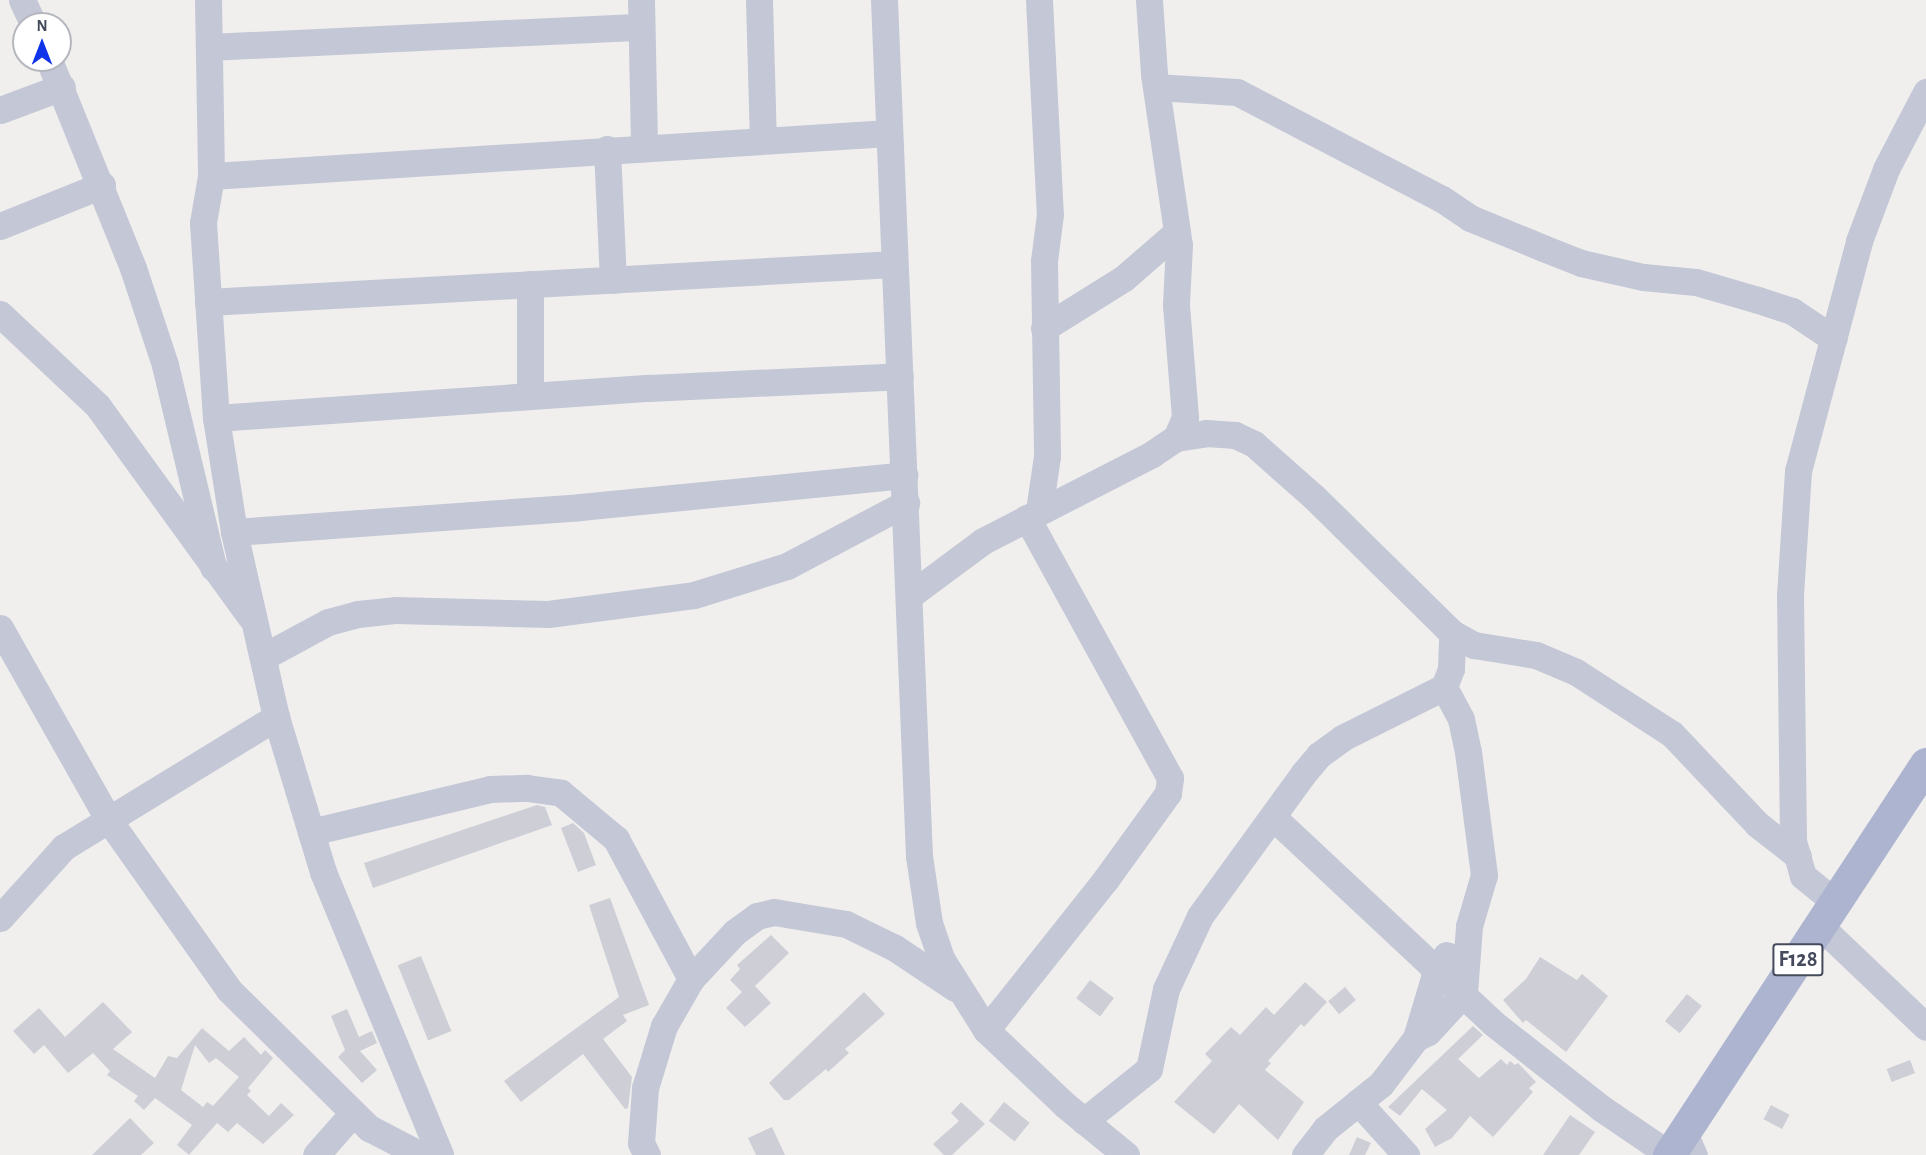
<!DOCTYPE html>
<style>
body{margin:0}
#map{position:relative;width:1926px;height:1155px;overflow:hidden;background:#f1efee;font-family:"Alegreya Sans",sans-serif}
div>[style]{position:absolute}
.building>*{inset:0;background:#cdced6;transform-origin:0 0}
.minor>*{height:27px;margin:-13.5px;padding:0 13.5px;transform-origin:13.5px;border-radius:13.5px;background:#c4c8d6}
.major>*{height:33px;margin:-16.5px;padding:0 16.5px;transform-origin:16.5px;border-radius:16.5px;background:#acb4cf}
span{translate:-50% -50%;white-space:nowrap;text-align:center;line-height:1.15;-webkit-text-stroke:4.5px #fff;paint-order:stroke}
.shield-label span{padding:2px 4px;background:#fff;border:2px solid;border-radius:4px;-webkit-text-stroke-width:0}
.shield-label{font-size:22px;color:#454b5c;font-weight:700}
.north{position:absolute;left:12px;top:12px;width:60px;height:60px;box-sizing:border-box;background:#fff;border:2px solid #b5b7be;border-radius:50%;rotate:0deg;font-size:16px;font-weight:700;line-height:24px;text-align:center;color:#454b5c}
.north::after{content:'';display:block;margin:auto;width:21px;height:27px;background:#1034e9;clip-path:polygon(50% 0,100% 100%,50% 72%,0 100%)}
</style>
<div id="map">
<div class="building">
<i style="clip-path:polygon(537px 805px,545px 807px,552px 825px,373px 888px,364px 863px)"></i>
<i style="clip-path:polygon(573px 823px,584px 833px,596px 865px,578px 872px,561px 828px)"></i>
<i style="clip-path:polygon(610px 898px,649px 1005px,623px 1015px,627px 1021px,603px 1039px,632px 1077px,628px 1108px,625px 1109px,583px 1054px,521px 1102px,504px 1081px,619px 997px,589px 905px)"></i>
<i style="clip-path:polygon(771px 935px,789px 953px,755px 986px,771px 1003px,745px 1027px,726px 1008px,742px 992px,730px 980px,740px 969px,737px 965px)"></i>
<i style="left:421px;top:956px;width:81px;height:25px;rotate:68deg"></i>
<i style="clip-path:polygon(1540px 957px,1577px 980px,1582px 974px,1608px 996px,1566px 1052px,1526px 1020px,1523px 1023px,1503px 1000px,1526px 979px)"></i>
<i style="left:1090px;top:980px;width:30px;height:23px;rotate:37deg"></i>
<i style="clip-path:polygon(1305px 982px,1327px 1002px,1304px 1027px,1301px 1024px,1268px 1061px,1271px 1063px,1265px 1070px,1304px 1102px,1278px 1140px,1239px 1104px,1214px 1134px,1174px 1102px,1212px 1061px,1205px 1054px,1231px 1027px,1240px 1035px,1266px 1007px,1274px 1015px)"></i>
<i style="left:1345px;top:987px;width:17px;height:22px;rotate:50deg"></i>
<i style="clip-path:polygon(864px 992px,885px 1014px,845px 1049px,849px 1053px,828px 1072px,826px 1069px,789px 1100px,784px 1100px,769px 1083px)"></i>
<i style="left:1687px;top:994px;width:19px;height:35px;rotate:39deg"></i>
<i style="clip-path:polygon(evenodd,103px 1002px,132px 1032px,113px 1049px,155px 1078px,168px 1056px,177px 1058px,202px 1028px,229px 1051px,244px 1037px,261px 1055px,265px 1050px,273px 1058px,248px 1088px,251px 1091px,247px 1095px,269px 1116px,281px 1103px,294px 1115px,263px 1144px,237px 1123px,228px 1132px,217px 1123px,189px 1155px,177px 1145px,192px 1125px,155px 1098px,144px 1110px,134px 1101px,138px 1096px,107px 1075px,110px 1071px,93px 1053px,68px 1073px,44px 1045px,34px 1054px,13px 1031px,39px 1008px,65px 1037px,103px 1002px,195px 1045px,209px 1063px,216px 1058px,239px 1077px,213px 1106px,207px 1102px,203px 1107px,181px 1090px,195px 1045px)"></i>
<i style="clip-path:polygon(347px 1009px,359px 1037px,372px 1031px,377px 1043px,360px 1051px,377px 1070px,362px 1083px,338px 1057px,345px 1050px,331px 1016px)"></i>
<i style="clip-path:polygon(1473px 1026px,1483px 1035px,1458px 1059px,1479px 1078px,1501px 1059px,1507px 1065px,1510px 1061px,1515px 1065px,1518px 1063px,1536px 1082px,1529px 1088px,1533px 1092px,1493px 1137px,1470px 1116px,1452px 1138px,1435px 1147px,1425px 1129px,1447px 1110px,1422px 1089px,1400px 1116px,1388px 1107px)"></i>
<i style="left:1910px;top:1060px;width:14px;height:25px;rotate:69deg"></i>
<i style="clip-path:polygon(961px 1102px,985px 1124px,952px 1155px,944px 1155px,933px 1144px,959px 1121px,951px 1113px)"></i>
<i style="left:1004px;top:1102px;width:33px;height:24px;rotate:39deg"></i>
<i style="left:1771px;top:1105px;width:21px;height:16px;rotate:28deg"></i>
<i style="clip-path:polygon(1570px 1115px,1595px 1132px,1579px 1155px,1543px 1155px)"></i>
<i style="clip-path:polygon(130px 1118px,154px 1143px,141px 1155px,92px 1155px)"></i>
<i style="clip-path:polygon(772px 1127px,785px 1155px,756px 1155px,748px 1138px)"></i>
<i style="clip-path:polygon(1357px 1137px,1371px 1143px,1365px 1155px,1349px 1155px)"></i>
</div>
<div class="minor">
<i style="left:22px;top:0;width:26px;rotate:65deg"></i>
<i style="left:208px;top:0;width:176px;rotate:89deg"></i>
<i style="left:211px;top:176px;width:48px;rotate:99.7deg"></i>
<i style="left:203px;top:223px;width:195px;rotate:86.2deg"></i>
<i style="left:216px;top:418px;width:115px;rotate:81deg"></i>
<i style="left:234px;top:532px;width:190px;rotate:77.2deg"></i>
<i style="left:276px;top:717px;width:162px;rotate:73.1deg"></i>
<i style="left:323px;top:872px;width:306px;rotate:67.5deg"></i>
<i style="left:641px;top:0;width:147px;rotate:88.8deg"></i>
<i style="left:759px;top:0;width:140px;rotate:88.4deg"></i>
<i style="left:884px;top:0;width:857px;rotate:87.66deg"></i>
<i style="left:919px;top:856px;width:68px;rotate:81.5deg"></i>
<i style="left:929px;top:923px;width:39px;rotate:71deg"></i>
<i style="left:942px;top:960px;width:83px;rotate:57.8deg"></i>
<i style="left:986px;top:1030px;width:109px;rotate:43.5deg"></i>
<i style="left:1065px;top:1105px;width:79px;rotate:39.3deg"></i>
<i style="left:1039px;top:0;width:214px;rotate:87.1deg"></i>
<i style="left:1050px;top:214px;width:47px;rotate:97.3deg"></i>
<i style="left:1044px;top:261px;width:195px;rotate:89.1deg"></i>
<i style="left:1047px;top:456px;width:56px;rotate:98.3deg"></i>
<i style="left:1149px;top:0;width:74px;rotate:86.1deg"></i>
<i style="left:1154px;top:74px;width:173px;rotate:81.7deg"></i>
<i style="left:1179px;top:245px;width:60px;rotate:92.9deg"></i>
<i style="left:1176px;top:305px;width:112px;rotate:85.4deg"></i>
<i style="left:1185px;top:417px;width:23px;rotate:113deg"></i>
<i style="left:209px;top:47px;width:432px;rotate:-2.7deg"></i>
<i style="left:49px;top:60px;width:224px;rotate:68deg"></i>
<i style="left:133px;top:268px;width:102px;rotate:71.7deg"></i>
<i style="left:165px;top:365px;width:208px;rotate:76.6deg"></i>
<i style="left:1156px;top:87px;width:81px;rotate:3.5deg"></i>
<i style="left:1237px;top:92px;width:231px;rotate:27.6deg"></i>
<i style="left:1442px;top:199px;width:34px;rotate:34deg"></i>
<i style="left:1470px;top:218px;width:79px;rotate:22.3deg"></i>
<i style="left:1543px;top:248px;width:41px;rotate:21.5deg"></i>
<i style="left:1581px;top:263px;width:64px;rotate:12.7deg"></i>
<i style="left:1643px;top:277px;width:53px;rotate:5.4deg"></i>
<i style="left:1696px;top:282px;width:65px;rotate:16.2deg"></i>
<i style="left:1758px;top:300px;width:36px;rotate:18deg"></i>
<i style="left:1792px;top:311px;width:50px;rotate:33.7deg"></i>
<i style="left:0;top:110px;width:66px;rotate:-20.4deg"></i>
<i style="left:607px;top:149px;width:131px;rotate:87.4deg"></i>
<i style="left:211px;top:176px;width:679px;rotate:-3.63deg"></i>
<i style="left:0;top:226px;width:110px;rotate:-21.9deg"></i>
<i style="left:530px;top:284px;width:112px;rotate:90deg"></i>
<i style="left:208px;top:302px;width:687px;rotate:-3.17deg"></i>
<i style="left:0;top:314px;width:133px;rotate:43.2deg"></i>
<i style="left:97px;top:405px;width:261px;rotate:54.1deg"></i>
<i style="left:1044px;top:328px;width:94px;rotate:-32deg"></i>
<i style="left:1124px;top:278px;width:70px;rotate:-41deg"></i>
<i style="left:216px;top:418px;width:434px;rotate:-4deg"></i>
<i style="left:649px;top:388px;width:251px;rotate:-2.7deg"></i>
<i style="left:234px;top:532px;width:347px;rotate:-4.1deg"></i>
<i style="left:580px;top:507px;width:326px;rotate:-5.6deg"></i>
<i style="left:909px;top:596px;width:92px;rotate:-36.6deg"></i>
<i style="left:983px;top:541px;width:190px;rotate:-27.2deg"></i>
<i style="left:1152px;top:454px;width:29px;rotate:-34deg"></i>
<i style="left:1176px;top:438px;width:30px;rotate:-9deg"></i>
<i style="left:1206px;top:433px;width:29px;rotate:4deg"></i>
<i style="left:1235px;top:435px;width:21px;rotate:25deg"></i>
<i style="left:1254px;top:444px;width:80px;rotate:41.5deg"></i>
<i style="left:1314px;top:497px;width:194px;rotate:44.6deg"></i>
<i style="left:1452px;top:633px;width:25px;rotate:29deg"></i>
<i style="left:1474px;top:645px;width:63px;rotate:9.2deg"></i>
<i style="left:1536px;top:655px;width:43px;rotate:23deg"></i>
<i style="left:1576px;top:672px;width:114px;rotate:32.9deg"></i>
<i style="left:1672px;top:734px;width:124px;rotate:46.6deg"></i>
<i style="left:1757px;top:824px;width:52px;rotate:38deg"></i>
<i style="left:0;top:628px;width:219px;rotate:60.5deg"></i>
<i style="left:108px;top:819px;width:209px;rotate:54.7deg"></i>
<i style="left:229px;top:990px;width:197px;rotate:44.6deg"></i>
<i style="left:369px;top:1128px;width:59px;rotate:27.4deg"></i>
<i style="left:263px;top:657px;width:74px;rotate:-28.3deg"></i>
<i style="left:328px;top:622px;width:31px;rotate:-15deg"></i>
<i style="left:358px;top:614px;width:37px;rotate:-6deg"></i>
<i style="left:395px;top:610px;width:153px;rotate:1.5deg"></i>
<i style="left:548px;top:614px;width:147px;rotate:-7.4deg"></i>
<i style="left:694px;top:595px;width:97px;rotate:-17.3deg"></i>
<i style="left:787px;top:566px;width:135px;rotate:-27.9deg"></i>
<i style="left:1273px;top:817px;width:301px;rotate:43.1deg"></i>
<i style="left:1493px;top:1023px;width:137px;rotate:38.2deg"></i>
<i style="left:1601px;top:1108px;width:83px;rotate:34.3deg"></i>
<i style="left:311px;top:832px;width:184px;rotate:-13.5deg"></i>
<i style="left:490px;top:789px;width:37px;rotate:-2deg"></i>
<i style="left:527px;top:788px;width:34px;rotate:8deg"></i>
<i style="left:561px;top:793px;width:72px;rotate:39.9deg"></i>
<i style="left:616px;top:839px;width:159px;rotate:61.8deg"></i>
<i style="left:1836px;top:903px;width:43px;rotate:-140.7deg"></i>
<i style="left:1803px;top:876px;width:37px;rotate:-106deg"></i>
<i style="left:1793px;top:840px;width:245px;rotate:-90.7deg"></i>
<i style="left:1790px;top:595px;width:124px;rotate:-86.3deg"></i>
<i style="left:1798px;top:471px;width:238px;rotate:-75.1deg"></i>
<i style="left:1859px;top:241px;width:77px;rotate:-69.4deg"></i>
<i style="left:1886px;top:169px;width:87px;rotate:-62.5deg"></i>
<i style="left:0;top:918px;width:96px;rotate:-48deg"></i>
<i style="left:64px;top:847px;width:249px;rotate:-31.5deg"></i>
<i style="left:1820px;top:926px;width:146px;rotate:43.6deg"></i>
<i style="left:986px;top:1030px;width:193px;rotate:-51.5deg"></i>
<i style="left:1106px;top:879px;width:106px;rotate:-54.2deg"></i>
<i style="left:1168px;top:793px;width:15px;rotate:-82deg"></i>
<i style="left:1170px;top:778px;width:297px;rotate:-118.8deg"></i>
<i style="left:1416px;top:1038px;width:13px;rotate:-27deg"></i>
<i style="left:1428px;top:1032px;width:53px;rotate:-47.3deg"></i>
<i style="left:1464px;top:993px;width:67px;rotate:-85.7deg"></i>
<i style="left:1469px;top:926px;width:53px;rotate:-73.6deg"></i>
<i style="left:1484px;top:875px;width:124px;rotate:-97.4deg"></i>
<i style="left:1468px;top:752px;width:34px;rotate:-102deg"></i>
<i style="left:1461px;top:719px;width:36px;rotate:-118deg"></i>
<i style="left:1358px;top:1102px;width:72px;rotate:47.8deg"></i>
<i style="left:1084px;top:1121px;width:83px;rotate:-38.7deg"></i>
<i style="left:1149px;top:1069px;width:82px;rotate:-78deg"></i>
<i style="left:1166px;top:989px;width:81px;rotate:-65deg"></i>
<i style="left:1200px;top:916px;width:175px;rotate:-54deg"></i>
<i style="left:1303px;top:774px;width:25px;rotate:-50deg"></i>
<i style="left:1319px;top:755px;width:29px;rotate:-36deg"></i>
<i style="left:1342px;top:738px;width:114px;rotate:-26.6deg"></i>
<i style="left:1444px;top:687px;width:19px;rotate:-69deg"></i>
<i style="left:1451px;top:669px;width:36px;rotate:-88deg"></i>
<i style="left:1684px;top:1133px;width:24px;rotate:66deg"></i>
<i style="left:316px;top:1155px;width:56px;rotate:-48.6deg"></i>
<i style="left:647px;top:1155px;width:13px;rotate:-117deg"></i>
<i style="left:641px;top:1143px;width:55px;rotate:-85.8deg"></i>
<i style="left:645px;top:1088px;width:65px;rotate:-73deg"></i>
<i style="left:664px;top:1026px;width:54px;rotate:-60.1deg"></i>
<i style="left:691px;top:979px;width:64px;rotate:-46.9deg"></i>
<i style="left:735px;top:932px;width:27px;rotate:-36deg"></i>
<i style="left:757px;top:916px;width:17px;rotate:-13deg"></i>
<i style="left:774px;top:912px;width:73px;rotate:9.5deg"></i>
<i style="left:846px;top:924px;width:55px;rotate:26.1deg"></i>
<i style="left:895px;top:948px;width:72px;rotate:33.7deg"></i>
<i style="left:1305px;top:1155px;width:33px;rotate:-52deg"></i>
<i style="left:1325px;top:1129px;width:72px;rotate:-38.8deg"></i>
<i style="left:1381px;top:1084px;width:58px;rotate:-52.7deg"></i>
<i style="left:1416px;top:1038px;width:63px;rotate:-73.3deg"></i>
<i style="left:1434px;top:978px;width:26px;rotate:-62deg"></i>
</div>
<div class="major">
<i style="left:1669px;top:1155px;width:468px;rotate:-56.7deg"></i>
</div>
<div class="shield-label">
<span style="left:1798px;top:960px">F128</span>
</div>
<div class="north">N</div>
</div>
